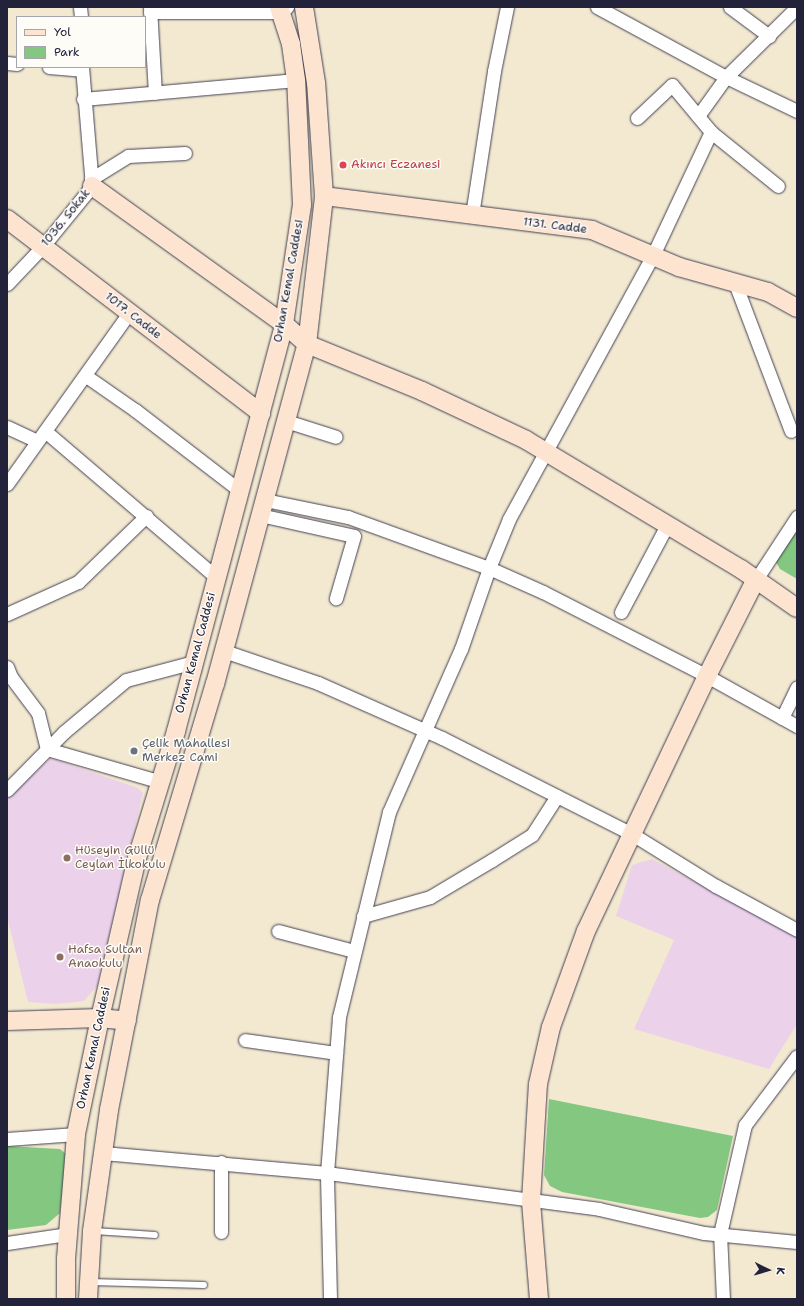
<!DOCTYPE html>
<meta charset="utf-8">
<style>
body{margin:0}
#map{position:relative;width:804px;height:1306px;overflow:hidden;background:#f3e9d1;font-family:"Shantell Sans",sans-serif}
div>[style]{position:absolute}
.built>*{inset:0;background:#ecd1ea}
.green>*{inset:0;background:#84c780}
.roads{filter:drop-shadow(0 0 1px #414052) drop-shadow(0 0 1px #414052)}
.lane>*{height:6px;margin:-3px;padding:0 3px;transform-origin:3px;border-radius:3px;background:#fff}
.street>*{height:13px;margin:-6.5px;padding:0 6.5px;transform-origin:6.5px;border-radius:6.5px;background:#fff}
.secondary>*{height:18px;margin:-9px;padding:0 9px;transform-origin:9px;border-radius:9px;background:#fde4d0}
.dots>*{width:11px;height:11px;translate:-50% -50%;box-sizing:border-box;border:2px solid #fdfcf7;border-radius:50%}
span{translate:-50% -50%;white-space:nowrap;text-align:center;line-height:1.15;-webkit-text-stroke:3px #fdfcf7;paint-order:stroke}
.health-label{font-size:12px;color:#be3a42}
.left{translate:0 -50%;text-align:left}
.street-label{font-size:12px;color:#22223b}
.worship-label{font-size:12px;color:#5b616d}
.education-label{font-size:12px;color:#785e54}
.frame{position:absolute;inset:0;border:8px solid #22223b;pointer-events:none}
.legend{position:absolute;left:16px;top:16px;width:130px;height:52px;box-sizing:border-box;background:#fdfcf7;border:1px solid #a5a5ac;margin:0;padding:5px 7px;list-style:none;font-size:12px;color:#22223b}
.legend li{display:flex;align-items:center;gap:8px;height:20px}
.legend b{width:20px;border:1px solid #a5a5ac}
.north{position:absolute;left:748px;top:1250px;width:40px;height:40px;-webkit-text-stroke:3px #fdfcf7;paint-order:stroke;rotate:95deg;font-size:11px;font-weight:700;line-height:16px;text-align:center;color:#22223b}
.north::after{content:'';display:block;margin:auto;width:14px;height:18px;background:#22223b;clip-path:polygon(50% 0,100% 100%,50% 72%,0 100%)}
</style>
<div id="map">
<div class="built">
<i style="clip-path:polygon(51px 758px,138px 788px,143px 793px,97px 986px,84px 1001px,57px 1004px,28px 1002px,7px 917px,7px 799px)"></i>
<i style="clip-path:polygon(652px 859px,797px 937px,797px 1024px,769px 1069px,634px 1029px,674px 940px,616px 916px,632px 865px)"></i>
</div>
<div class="green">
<i style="clip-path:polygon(797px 524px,797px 579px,780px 569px,774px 559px)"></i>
<i style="clip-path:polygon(549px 1099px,733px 1136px,717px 1210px,708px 1217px,700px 1218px,562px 1192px,550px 1186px,544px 1175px)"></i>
<i style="clip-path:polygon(7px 1146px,60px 1149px,67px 1155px,60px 1213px,46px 1225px,7px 1230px)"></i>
</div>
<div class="roads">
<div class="lane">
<i style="left:94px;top:1231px;width:61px;rotate:3.8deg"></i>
<i style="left:90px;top:1282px;width:114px;rotate:1.5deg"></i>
</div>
<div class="street">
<i style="left:80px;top:7px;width:10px;rotate:84deg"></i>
<i style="left:150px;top:7px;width:86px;rotate:86.7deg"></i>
<i style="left:597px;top:7px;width:147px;rotate:28.5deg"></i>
<i style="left:726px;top:77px;width:79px;rotate:25.6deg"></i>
<i style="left:730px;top:7px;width:49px;rotate:36.6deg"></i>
<i style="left:150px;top:12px;width:131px"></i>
<i style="left:281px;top:12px;width:8px;rotate:-40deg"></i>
<i style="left:7px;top:63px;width:10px;rotate:6deg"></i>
<i style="left:49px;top:67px;width:33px;rotate:5deg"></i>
<i style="left:83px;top:99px;width:214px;rotate:-5.1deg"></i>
<i style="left:698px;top:116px;width:48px;rotate:-54.3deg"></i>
<i style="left:726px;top:77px;width:100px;rotate:-44.6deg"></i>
<i style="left:637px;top:118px;width:48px;rotate:-43.3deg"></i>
<i style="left:672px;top:85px;width:61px;rotate:50.3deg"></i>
<i style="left:711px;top:132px;width:86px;rotate:38.9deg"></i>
<i style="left:91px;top:179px;width:44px;rotate:-31.9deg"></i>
<i style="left:128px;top:156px;width:57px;rotate:-3deg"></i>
<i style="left:472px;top:215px;width:146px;rotate:-81.3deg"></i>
<i style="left:494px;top:71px;width:65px;rotate:-78.5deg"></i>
<i style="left:735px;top:283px;width:158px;rotate:69.3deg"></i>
<i style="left:7px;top:284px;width:52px;rotate:-46.5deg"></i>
<i style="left:43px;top:246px;width:77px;rotate:-50.8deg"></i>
<i style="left:92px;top:186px;width:119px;rotate:-94.8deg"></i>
<i style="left:86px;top:376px;width:60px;rotate:34.8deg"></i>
<i style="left:135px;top:410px;width:131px;rotate:37.6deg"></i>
<i style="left:286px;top:421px;width:52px;rotate:17.7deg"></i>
<i style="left:7px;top:427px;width:33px;rotate:25deg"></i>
<i style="left:45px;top:431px;width:225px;rotate:40.5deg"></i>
<i style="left:7px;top:484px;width:210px;rotate:-54.5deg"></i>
<i style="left:265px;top:500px;width:85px;rotate:11.6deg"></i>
<i style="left:348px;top:517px;width:150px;rotate:19.9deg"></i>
<i style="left:489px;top:568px;width:59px;rotate:24deg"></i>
<i style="left:543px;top:592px;width:184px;rotate:27.1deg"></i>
<i style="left:707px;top:676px;width:103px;rotate:29.1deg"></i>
<i style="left:260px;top:515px;width:96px;rotate:12.6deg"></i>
<i style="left:354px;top:536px;width:65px;rotate:106.2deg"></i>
<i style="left:755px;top:581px;width:77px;rotate:-56.7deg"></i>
<i style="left:621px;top:612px;width:98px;rotate:-62.1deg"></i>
<i style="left:7px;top:614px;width:78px;rotate:-24.3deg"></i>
<i style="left:78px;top:582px;width:95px;rotate:-44.1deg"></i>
<i style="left:224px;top:651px;width:99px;rotate:18.8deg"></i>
<i style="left:318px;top:683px;width:136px;rotate:23.9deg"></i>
<i style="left:442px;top:738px;width:213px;rotate:26.8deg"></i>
<i style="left:632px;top:834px;width:99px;rotate:31.8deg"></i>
<i style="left:716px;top:886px;width:92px;rotate:28.5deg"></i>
<i style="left:7px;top:667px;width:11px;rotate:68deg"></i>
<i style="left:11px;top:677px;width:45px;rotate:53.1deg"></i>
<i style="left:38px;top:713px;width:37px;rotate:76deg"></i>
<i style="left:47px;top:749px;width:119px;rotate:16.1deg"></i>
<i style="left:782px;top:718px;width:34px;rotate:-64deg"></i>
<i style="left:7px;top:790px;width:81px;rotate:-45.5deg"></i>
<i style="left:64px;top:732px;width:81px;rotate:-40deg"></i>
<i style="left:126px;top:680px;width:70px;rotate:-14.8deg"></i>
<i style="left:363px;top:916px;width:70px;rotate:-15.8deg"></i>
<i style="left:430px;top:897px;width:72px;rotate:-30.8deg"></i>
<i style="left:492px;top:860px;width:47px;rotate:-32deg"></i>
<i style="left:532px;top:835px;width:46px;rotate:-57.3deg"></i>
<i style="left:278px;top:931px;width:79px;rotate:14.7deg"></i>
<i style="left:245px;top:1040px;width:92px;rotate:8.1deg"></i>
<i style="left:7px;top:1139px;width:69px;rotate:-4.1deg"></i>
<i style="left:103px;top:1153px;width:225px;rotate:5.1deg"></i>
<i style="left:327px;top:1173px;width:274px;rotate:7.5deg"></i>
<i style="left:599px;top:1209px;width:108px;rotate:12.9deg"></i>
<i style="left:704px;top:1233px;width:93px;rotate:5.5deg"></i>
<i style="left:221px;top:1232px;width:70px;rotate:-90deg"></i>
<i style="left:7px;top:1243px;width:62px;rotate:-8.4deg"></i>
<i style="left:330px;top:1299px;width:126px;rotate:-91.4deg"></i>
<i style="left:327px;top:1173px;width:156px;rotate:-85.6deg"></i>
<i style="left:339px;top:1017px;width:211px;rotate:-76.3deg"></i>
<i style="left:389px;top:812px;width:178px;rotate:-66.2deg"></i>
<i style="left:461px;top:649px;width:86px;rotate:-70.9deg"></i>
<i style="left:489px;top:568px;width:53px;rotate:-67.8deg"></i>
<i style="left:509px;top:519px;width:301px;rotate:-61.4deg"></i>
<i style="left:653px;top:255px;width:136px;rotate:-64.8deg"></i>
<i style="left:723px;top:1299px;width:65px;rotate:-92.6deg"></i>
<i style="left:720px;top:1234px;width:112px;rotate:-77.1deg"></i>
<i style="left:745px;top:1125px;width:86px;rotate:-53deg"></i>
</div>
<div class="secondary">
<i style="left:92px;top:186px;width:236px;rotate:35.7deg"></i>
<i style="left:284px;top:324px;width:30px;rotate:41deg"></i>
<i style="left:307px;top:344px;width:124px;rotate:22.2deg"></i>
<i style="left:422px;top:391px;width:115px;rotate:25.2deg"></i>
<i style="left:526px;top:440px;width:251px;rotate:31deg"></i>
<i style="left:741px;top:569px;width:68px;rotate:34.9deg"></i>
<i style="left:324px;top:196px;width:270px;rotate:7.2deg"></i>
<i style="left:592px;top:230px;width:95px;rotate:23deg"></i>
<i style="left:679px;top:267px;width:92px;rotate:15.7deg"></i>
<i style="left:768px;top:292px;width:33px;rotate:29deg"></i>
<i style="left:7px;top:219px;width:320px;rotate:37.4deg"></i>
<i style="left:7px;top:1021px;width:93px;rotate:-1.8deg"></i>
<i style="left:100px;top:1018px;width:27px;rotate:6deg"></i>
<i style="left:66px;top:1299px;width:40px;rotate:-90deg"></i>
<i style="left:66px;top:1259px;width:125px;rotate:-85.4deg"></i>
<i style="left:76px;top:1134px;width:118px;rotate:-78.3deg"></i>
<i style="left:100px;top:1018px;width:164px;rotate:-77deg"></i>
<i style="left:137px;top:858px;width:133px;rotate:-72.9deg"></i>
<i style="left:176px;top:731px;width:421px;rotate:-75.1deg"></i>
<i style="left:284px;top:324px;width:120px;rotate:-81.4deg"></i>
<i style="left:302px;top:205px;width:125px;rotate:-92.7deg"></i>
<i style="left:296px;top:80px;width:36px;rotate:-98deg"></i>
<i style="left:291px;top:44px;width:39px;rotate:-108deg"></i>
<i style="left:88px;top:1299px;width:68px;rotate:-86.6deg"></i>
<i style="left:92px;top:1231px;width:122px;rotate:-82deg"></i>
<i style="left:109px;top:1110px;width:214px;rotate:-79deg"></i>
<i style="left:150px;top:900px;width:226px;rotate:-73.3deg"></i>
<i style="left:215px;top:684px;width:352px;rotate:-74.9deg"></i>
<i style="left:307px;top:344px;width:149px;rotate:-83.4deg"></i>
<i style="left:324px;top:196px;width:113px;rotate:-94deg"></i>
<i style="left:316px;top:83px;width:77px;rotate:-99deg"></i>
<i style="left:539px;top:1299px;width:98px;rotate:-94.7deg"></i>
<i style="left:531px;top:1201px;width:117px;rotate:-86.6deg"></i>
<i style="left:538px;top:1084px;width:58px;rotate:-77.2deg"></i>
<i style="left:551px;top:1027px;width:102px;rotate:-70deg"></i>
<i style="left:586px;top:931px;width:282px;rotate:-64.6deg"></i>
<i style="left:707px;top:676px;width:106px;rotate:-63.2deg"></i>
</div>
</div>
<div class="dots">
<i style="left:343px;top:165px;background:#e0444e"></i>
<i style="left:134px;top:751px;background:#6b7280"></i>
<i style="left:67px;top:858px;background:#8d6e63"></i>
<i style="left:60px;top:957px;background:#8d6e63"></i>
</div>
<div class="health-label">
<span class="left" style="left:351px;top:165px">Akıncı Eczanesi</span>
</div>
<div class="street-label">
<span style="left:66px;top:218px;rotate:-51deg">1036. Sokak</span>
<span style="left:555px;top:226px;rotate:7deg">1131. Cadde</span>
<span style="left:289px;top:281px;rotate:-80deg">Orhan Kemal Caddesi</span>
<span style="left:133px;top:316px;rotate:38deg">1017. Cadde</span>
<span style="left:196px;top:653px;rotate:-75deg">Orhan Kemal Caddesi</span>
<span style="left:94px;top:1048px;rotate:-78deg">Orhan Kemal Caddesi</span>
</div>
<div class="worship-label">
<span class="left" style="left:142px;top:751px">Çelik Mahallesi<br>Merkez Cami</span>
</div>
<div class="education-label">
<span class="left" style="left:75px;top:858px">Hüseyin Güllü<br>Ceylan İlkokulu</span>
<span class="left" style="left:68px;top:957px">Hafsa Sultan<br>Anaokulu</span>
</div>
<div class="frame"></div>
<ul class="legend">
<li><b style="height:5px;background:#fde4d0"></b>Yol</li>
<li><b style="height:11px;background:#84c780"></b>Park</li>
</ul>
<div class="north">K</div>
</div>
